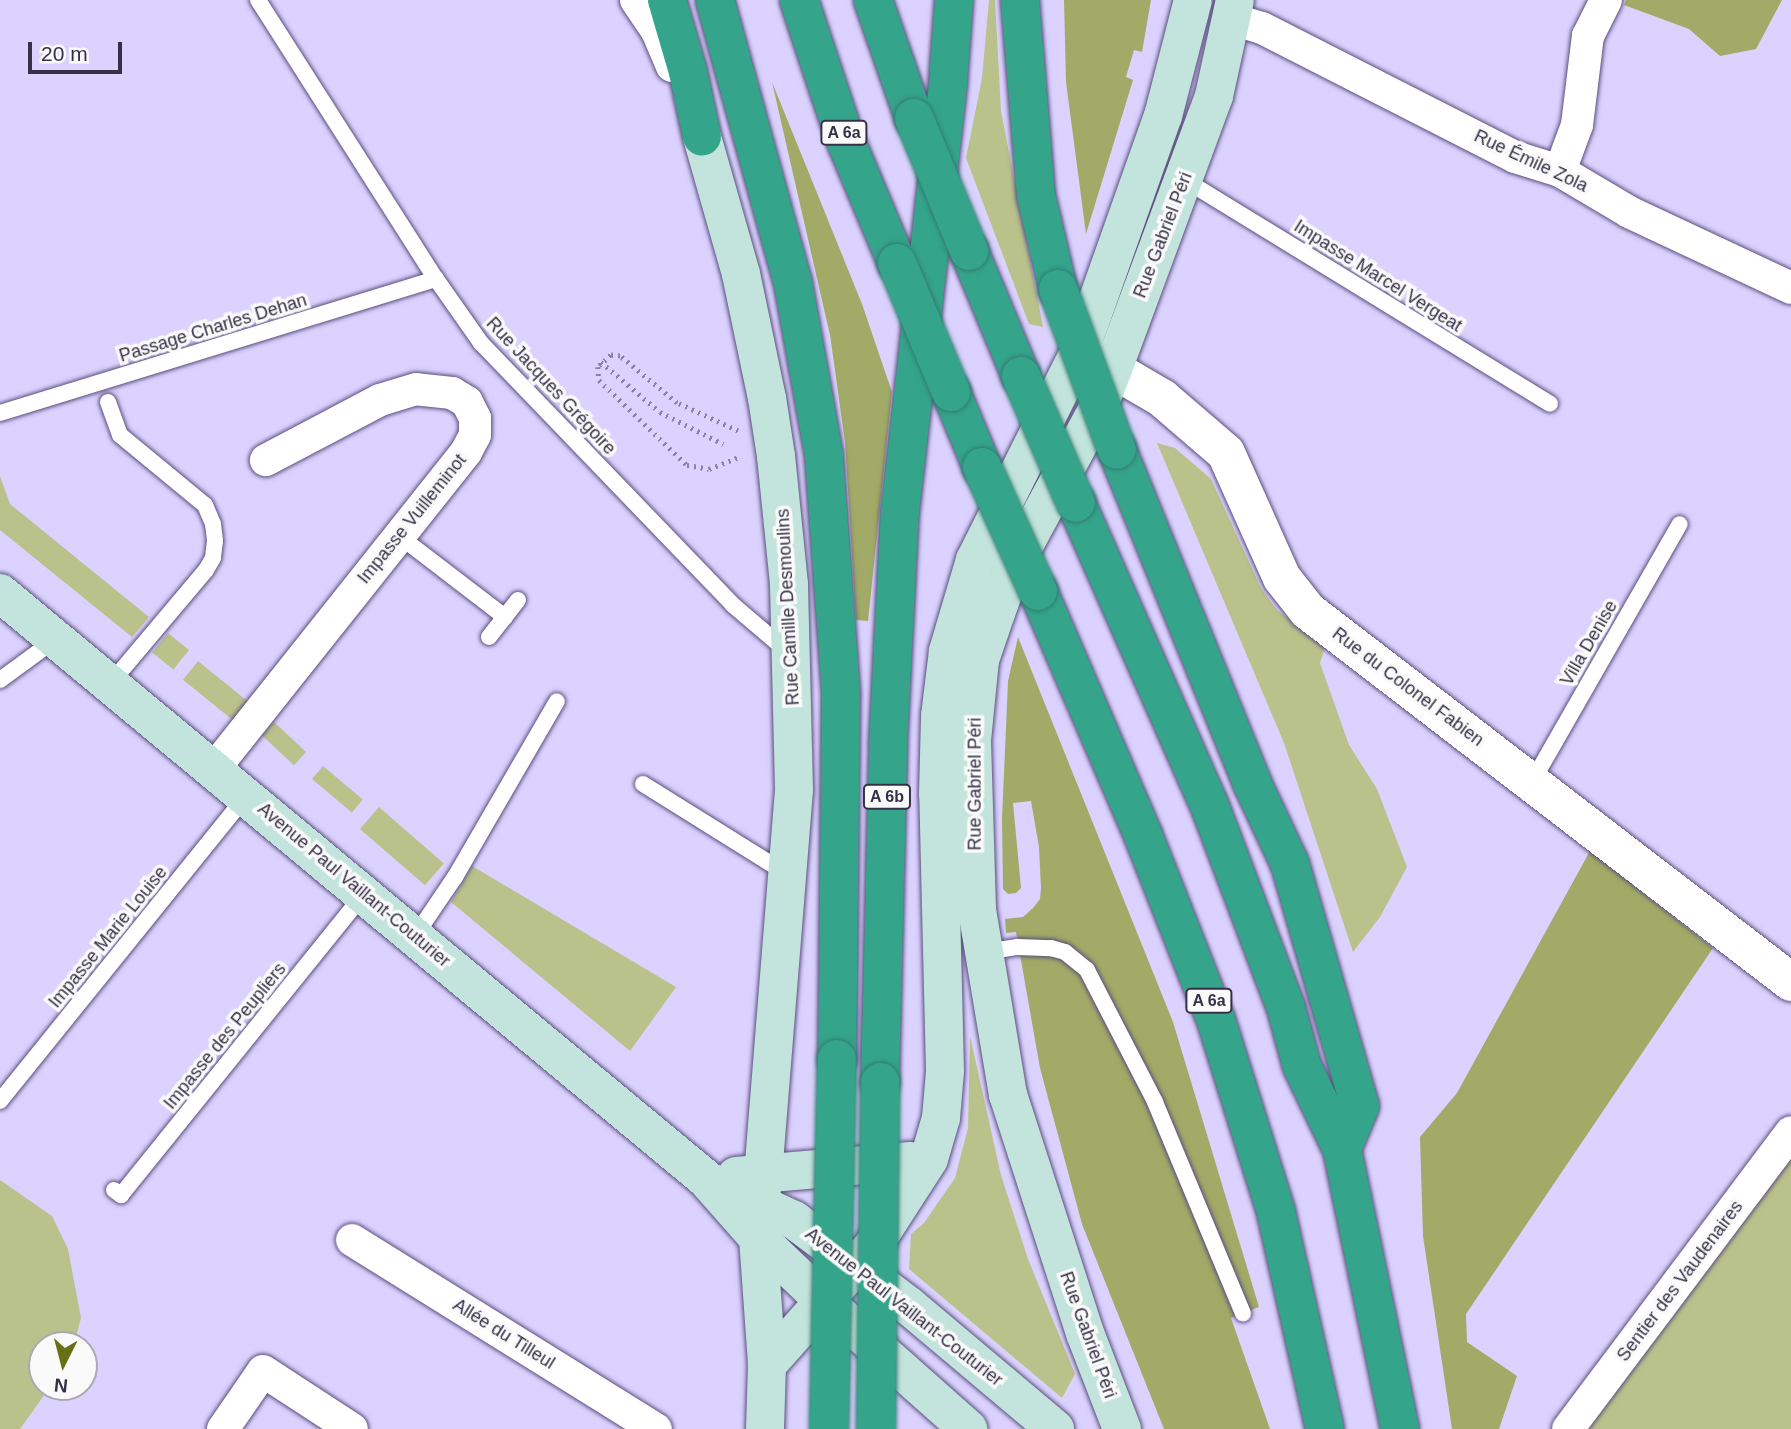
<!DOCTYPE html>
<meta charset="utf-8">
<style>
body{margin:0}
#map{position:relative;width:1791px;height:1429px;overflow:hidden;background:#dbd2ff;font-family:Arial,sans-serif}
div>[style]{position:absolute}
.green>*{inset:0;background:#bac28b;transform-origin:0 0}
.forest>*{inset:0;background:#a1aa66}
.path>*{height:4.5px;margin-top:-2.25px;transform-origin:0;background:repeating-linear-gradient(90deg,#8881a2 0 2px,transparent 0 7px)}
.roads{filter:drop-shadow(0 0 2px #5a4e7e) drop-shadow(0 0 2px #5a4e7e)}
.service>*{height:16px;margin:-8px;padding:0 8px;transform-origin:8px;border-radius:8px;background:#fff}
.minor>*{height:32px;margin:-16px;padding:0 16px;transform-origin:16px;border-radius:16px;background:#fff}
.tertiary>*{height:38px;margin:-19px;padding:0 19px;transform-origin:19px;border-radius:19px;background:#fff}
.secondary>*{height:38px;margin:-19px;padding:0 19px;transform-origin:19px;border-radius:19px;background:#c2e4dc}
.motorway>*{height:38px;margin:-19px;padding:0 19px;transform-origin:19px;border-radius:19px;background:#34a58b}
.bridges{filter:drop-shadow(0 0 2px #347c73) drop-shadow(0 0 2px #347c73)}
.motorway-bridge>*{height:38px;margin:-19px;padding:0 19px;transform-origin:19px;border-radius:19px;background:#34a58b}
span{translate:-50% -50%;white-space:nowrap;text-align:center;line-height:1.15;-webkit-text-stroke:7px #fafafa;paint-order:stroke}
.shield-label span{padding:2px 5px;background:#fafafa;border:2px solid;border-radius:5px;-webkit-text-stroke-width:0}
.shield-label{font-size:16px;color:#353046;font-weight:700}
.street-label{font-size:18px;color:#353046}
.north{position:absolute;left:28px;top:1331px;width:70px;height:70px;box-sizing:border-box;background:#fafafa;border:2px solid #aba9b2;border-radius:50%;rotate:186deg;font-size:19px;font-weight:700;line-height:28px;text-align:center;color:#353046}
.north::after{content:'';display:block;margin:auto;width:24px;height:32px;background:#686f16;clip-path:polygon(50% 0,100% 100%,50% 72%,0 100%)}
.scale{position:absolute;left:28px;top:42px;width:94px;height:32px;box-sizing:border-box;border:4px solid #353046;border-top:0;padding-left:9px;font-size:21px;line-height:24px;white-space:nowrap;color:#353046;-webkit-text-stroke:5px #fafafa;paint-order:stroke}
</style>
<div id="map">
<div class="green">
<i style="clip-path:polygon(989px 0,995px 0,1001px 111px,1043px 327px,1029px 324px,966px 158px,982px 78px)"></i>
<i style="clip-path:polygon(1157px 443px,1175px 448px,1211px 479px,1261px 588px,1277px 610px,1325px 647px,1320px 663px,1349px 745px,1377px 789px,1407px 867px,1380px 917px,1353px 952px,1284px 743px)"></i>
<i style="clip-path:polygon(0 476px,10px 504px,149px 617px,132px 637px,0 530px)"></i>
<i style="left:168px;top:633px;width:27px;height:25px;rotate:39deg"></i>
<i style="left:198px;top:661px;width:65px;height:24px;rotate:39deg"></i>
<i style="left:274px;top:722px;width:44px;height:18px;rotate:43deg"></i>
<i style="left:323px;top:766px;width:52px;height:17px;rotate:40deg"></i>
<i style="left:379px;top:807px;width:86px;height:29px;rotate:41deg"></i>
<i style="clip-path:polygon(472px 866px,676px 987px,630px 1051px,451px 902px)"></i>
<i style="clip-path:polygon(970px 1036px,1001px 1175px,1028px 1259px,1075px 1374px,1062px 1398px,909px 1269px,911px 1234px,924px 1223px,955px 1178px,968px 1128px)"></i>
<i style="clip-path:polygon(1791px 1146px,1791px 1429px,1584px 1429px)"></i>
<i style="clip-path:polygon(0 1180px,52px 1216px,68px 1249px,81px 1318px,74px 1345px,42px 1345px,42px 1387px,50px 1387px,20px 1429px,0 1429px)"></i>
</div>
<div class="forest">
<i style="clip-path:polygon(1064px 0,1151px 0,1142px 52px,1134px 50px,1126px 77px,1133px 80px,1086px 234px,1066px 82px)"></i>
<i style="clip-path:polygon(1626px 0,1782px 0,1756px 49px,1720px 56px,1689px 29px,1624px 5px)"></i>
<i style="clip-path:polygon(772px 82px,862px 304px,892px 392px,868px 621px,856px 620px,845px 442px,830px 335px)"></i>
<i style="clip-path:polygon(1018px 637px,1173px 1022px,1259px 1307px,1231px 1318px,1270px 1429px,1164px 1429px,1082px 1224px,1040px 1068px,1016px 932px,1006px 933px,1005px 919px,1023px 917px,1033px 908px,1040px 899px,1041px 888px,1039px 847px,1031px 801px,1013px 803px,1021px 888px,1016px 893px,1008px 894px,1003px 889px,1002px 819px,1008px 681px)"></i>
<i style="clip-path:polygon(1590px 851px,1713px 948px,1466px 1314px,1467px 1342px,1517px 1376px,1499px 1429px,1452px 1429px,1423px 1236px,1420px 1137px,1457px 1093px)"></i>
</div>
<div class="path">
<i style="left:601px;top:362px;width:77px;rotate:40.3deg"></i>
<i style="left:660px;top:412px;width:71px;rotate:26.9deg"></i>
<i style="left:738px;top:431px;width:67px;rotate:-155.3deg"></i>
<i style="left:677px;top:403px;width:74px;rotate:-140.5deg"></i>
<i style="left:620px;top:356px;width:9px;rotate:-174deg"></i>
<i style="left:611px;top:355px;width:18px;rotate:137deg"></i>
<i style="left:598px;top:367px;width:13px;rotate:86deg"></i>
<i style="left:599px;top:380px;width:122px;rotate:44deg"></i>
<i style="left:687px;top:465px;width:22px;rotate:10deg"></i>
<i style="left:709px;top:469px;width:35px;rotate:-22deg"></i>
</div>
<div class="roads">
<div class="service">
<i style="left:258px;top:0;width:331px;rotate:57.5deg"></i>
<i style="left:436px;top:279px;width:78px;rotate:54.9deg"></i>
<i style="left:481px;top:343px;width:364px;rotate:46.1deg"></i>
<i style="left:733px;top:605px;width:72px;rotate:40.5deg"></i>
<i style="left:1185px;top:180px;width:428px;rotate:31.5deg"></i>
<i style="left:108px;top:402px;width:35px;rotate:70deg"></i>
<i style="left:120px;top:435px;width:110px;rotate:39.5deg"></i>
<i style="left:205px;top:505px;width:21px;rotate:67deg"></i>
<i style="left:213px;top:524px;width:17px;rotate:83deg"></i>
<i style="left:215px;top:541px;width:17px;rotate:97deg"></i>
<i style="left:213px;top:558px;width:14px;rotate:120deg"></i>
<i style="left:206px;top:570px;width:148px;rotate:130.1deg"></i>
<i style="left:0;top:413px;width:456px;rotate:-17.1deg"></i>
<i style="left:398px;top:535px;width:135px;rotate:37.5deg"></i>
<i style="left:489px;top:637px;width:47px;rotate:-51.9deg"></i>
<i style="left:0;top:680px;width:69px;rotate:-36.2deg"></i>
<i style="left:1532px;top:782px;width:297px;rotate:-60.2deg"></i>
<i style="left:643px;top:784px;width:170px;rotate:32deg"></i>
<i style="left:415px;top:936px;width:71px;rotate:-55.9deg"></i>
<i style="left:455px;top:877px;width:203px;rotate:-59.9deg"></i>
<i style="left:985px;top:952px;width:33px;rotate:-9deg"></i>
<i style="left:1018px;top:947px;width:33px;rotate:2deg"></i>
<i style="left:1051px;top:948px;width:15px;rotate:16deg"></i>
<i style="left:1065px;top:952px;width:28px;rotate:39deg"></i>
<i style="left:1087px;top:970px;width:148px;rotate:62.7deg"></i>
<i style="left:1155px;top:1102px;width:229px;rotate:67.4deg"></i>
<i style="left:0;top:1101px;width:392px;rotate:-51.1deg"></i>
<i style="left:114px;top:1190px;width:9px;rotate:36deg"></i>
<i style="left:121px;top:1195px;width:387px;rotate:-51.1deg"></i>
</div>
<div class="minor">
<i style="left:636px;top:0;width:37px;rotate:56deg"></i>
<i style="left:657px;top:31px;width:38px;rotate:67deg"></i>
<i style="left:1232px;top:19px;width:31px;rotate:17deg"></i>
<i style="left:1262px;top:28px;width:284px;rotate:27deg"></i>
<i style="left:1515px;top:157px;width:47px;rotate:17.3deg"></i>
<i style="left:1560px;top:171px;width:80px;rotate:30.7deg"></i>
<i style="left:1629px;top:212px;width:179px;rotate:25.1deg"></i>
<i style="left:1560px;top:171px;width:49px;rotate:-69.7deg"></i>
<i style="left:1577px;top:125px;width:90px;rotate:-83deg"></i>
<i style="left:1588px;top:36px;width:40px;rotate:-63.4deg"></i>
<i style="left:214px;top:769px;width:405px;rotate:-51.5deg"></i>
<i style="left:466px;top:452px;width:19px;rotate:-62deg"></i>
<i style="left:475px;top:435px;width:17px;rotate:-90deg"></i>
<i style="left:475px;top:418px;width:18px;rotate:-117deg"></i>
<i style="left:467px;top:402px;width:17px;rotate:-149deg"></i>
<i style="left:452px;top:393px;width:36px;rotate:-174deg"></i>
<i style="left:416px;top:389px;width:38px;rotate:163deg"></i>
<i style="left:380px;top:400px;width:129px;rotate:152.2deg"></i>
<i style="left:352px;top:1240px;width:358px;rotate:31.9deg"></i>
<i style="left:223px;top:1429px;width:70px;rotate:-55.4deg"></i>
<i style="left:263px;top:1371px;width:106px;rotate:33.1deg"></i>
<i style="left:1568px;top:1429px;width:371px;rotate:-53.1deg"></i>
</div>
<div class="tertiary">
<i style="left:1085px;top:353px;width:89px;rotate:30.3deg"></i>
<i style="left:1162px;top:398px;width:84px;rotate:40.7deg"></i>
<i style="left:1226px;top:453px;width:137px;rotate:65.9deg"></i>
<i style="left:1282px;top:578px;width:42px;rotate:51.8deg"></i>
<i style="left:1308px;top:611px;width:609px;rotate:37.53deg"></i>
</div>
<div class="secondary">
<i style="left:702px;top:137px;width:142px;rotate:74.1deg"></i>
<i style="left:741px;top:274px;width:127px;rotate:78.2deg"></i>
<i style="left:767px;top:398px;width:59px;rotate:81.2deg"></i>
<i style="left:776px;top:456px;width:130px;rotate:84.2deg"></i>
<i style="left:789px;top:585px;width:205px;rotate:88.6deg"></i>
<i style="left:794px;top:790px;width:449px;rotate:94.6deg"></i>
<i style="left:758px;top:1238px;width:127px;rotate:85.9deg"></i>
<i style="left:767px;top:1365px;width:64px;rotate:91.8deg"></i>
<i style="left:0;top:593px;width:918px;rotate:39.69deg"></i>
<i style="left:706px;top:1179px;width:79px;rotate:48.6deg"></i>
<i style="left:758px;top:1238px;width:91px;rotate:43.7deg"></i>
<i style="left:824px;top:1301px;width:193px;rotate:41.6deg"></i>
<i style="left:736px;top:1176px;width:175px;rotate:-4.9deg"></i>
<i style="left:740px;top:1195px;width:60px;rotate:24.8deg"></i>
<i style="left:794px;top:1220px;width:77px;rotate:36.6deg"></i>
<i style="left:856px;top:1266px;width:66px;rotate:37deg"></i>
<i style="left:909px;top:1306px;width:191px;rotate:40.1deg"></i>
<i style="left:767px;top:1365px;width:159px;rotate:-48.3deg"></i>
<i style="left:873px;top:1246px;width:103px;rotate:-57.2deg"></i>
<i style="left:929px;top:1159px;width:43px;rotate:-73.7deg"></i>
<i style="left:941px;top:1118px;width:47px;rotate:-85.1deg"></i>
<i style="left:945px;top:1071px;width:277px;rotate:-91.4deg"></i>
<i style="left:938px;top:794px;width:78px;rotate:-88.5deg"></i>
<i style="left:940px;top:716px;width:65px;rotate:-83deg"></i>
<i style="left:948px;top:651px;width:95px;rotate:-73.5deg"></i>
<i style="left:975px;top:560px;width:235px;rotate:-63.4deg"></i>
<i style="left:1080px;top:350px;width:248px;rotate:-70.5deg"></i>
<i style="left:1163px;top:116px;width:120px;rotate:-75.5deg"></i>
<i style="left:1122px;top:1429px;width:103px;rotate:-111.1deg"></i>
<i style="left:1085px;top:1333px;width:250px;rotate:-107.9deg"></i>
<i style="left:1008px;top:1095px;width:189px;rotate:-99.5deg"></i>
<i style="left:977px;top:909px;width:169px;rotate:-91.7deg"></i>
<i style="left:972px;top:740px;width:80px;rotate:-84.3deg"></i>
<i style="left:980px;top:660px;width:50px;rotate:-71.2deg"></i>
<i style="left:996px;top:613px;width:50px;rotate:-70.1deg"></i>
<i style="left:1013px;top:566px;width:177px;rotate:-61.7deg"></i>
<i style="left:1097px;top:410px;width:44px;rotate:-68.7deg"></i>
<i style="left:1113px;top:369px;width:291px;rotate:-69.7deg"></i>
<i style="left:1214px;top:96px;width:98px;rotate:-77.7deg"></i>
</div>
<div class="motorway">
<i style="left:667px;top:0;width:75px;rotate:73.7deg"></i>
<i style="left:688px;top:72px;width:66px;rotate:77.8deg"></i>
<i style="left:715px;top:0;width:294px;rotate:74.6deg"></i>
<i style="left:793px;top:283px;width:176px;rotate:79.8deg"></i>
<i style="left:824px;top:456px;width:239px;rotate:85.9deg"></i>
<i style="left:841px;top:694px;width:365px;rotate:90.6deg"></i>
<i style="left:799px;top:0;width:152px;rotate:71.6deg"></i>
<i style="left:847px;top:144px;width:129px;rotate:67.2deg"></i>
<i style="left:873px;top:0;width:125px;rotate:70.8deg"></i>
<i style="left:1020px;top:0;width:196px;rotate:85.3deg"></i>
<i style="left:1036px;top:195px;width:97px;rotate:76.8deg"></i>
<i style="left:969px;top:251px;width:135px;rotate:67.4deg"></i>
<i style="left:951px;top:392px;width:81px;rotate:67.5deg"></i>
<i style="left:1117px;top:450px;width:359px;rotate:67.9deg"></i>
<i style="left:1252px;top:783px;width:89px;rotate:64.9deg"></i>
<i style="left:1290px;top:864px;width:252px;rotate:73.9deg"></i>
<i style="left:1360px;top:1106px;width:47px;rotate:112.7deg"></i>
<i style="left:1076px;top:503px;width:329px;rotate:66.2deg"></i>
<i style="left:1209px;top:804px;width:218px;rotate:69.3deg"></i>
<i style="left:1286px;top:1008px;width:60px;rotate:74.6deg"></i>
<i style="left:1302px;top:1066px;width:92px;rotate:64.3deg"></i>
<i style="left:1342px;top:1149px;width:286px;rotate:78.3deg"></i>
<i style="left:1038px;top:591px;width:266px;rotate:66.7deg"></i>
<i style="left:1143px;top:835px;width:199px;rotate:68.5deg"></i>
<i style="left:1216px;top:1020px;width:201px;rotate:72.6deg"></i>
<i style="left:1276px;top:1212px;width:222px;rotate:77.3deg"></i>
<i style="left:880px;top:1082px;width:337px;rotate:-88.6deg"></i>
<i style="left:888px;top:745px;width:233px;rotate:-87.1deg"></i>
<i style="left:900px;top:512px;width:433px;rotate:-83.6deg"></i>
<i style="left:948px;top:82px;width:82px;rotate:-85.8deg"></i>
</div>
</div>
<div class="bridges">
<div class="motorway-bridge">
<i style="left:914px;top:118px;width:144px;rotate:67.5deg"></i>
<i style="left:897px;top:263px;width:140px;rotate:67.3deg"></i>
<i style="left:1058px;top:289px;width:171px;rotate:69.9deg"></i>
<i style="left:1021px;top:376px;width:138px;rotate:66.6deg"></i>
<i style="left:982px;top:467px;width:136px;rotate:65.7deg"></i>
<i style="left:829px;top:1429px;width:370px;rotate:-88.8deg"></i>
<i style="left:876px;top:1429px;width:347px;rotate:-89.3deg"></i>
</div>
</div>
<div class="shield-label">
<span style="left:844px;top:133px">A 6a</span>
<span style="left:887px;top:797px">A 6b</span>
<span style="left:1209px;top:1001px">A 6a</span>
</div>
<div class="street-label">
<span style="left:1531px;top:161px;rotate:25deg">Rue Émile Zola</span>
<span style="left:1163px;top:235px;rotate:-69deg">Rue Gabriel Péri</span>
<span style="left:1378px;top:276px;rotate:32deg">Impasse Marcel Vergeat</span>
<span style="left:213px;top:328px;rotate:-17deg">Passage Charles Dehan</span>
<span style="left:551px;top:386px;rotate:47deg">Rue Jacques Grégoire</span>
<span style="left:412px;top:519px;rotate:-51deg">Impasse Vuilleminot</span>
<span style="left:788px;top:607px;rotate:-93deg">Rue Camille Desmoulins</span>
<span style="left:1589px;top:643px;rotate:-60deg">Villa Denise</span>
<span style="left:1408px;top:687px;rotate:37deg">Rue du Colonel Fabien</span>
<span style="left:975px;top:784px;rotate:-90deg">Rue Gabriel Péri</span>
<span style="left:354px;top:885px;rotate:40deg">Avenue Paul Vaillant-Couturier</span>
<span style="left:108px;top:937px;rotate:-51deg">Impasse Marie Louise</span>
<span style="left:225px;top:1036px;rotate:-51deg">Impasse des Peupliers</span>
<span style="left:1680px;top:1281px;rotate:-53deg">Sentier des Vaudenaires</span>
<span style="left:904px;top:1307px;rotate:38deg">Avenue Paul Vaillant-Couturier</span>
<span style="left:504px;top:1334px;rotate:32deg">Allée du Tilleul</span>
<span style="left:1088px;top:1335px;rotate:70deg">Rue Gabriel Péri</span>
</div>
<div class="north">N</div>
<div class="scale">20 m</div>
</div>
